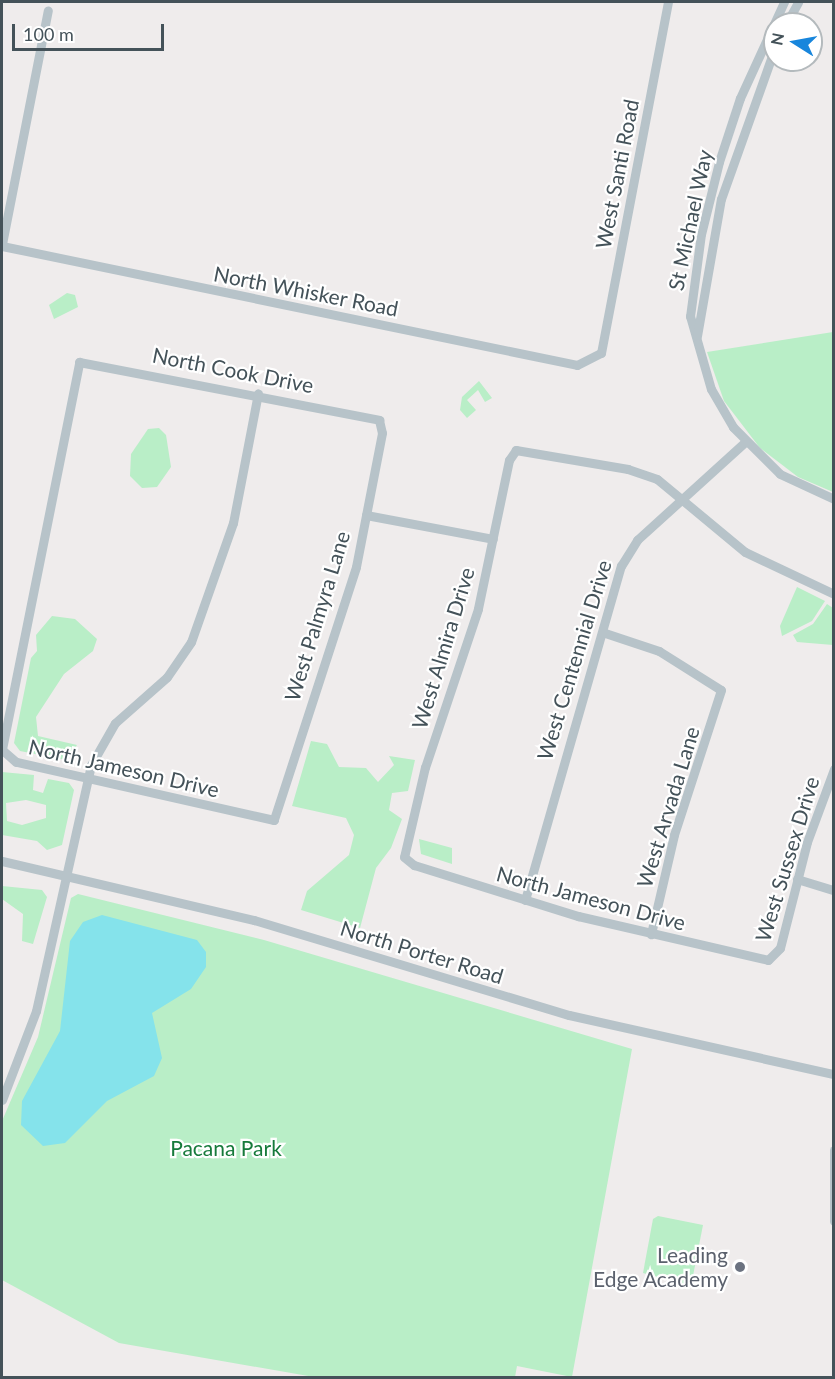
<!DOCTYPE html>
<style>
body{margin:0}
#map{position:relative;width:835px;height:1379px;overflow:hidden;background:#efecec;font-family:Lato,sans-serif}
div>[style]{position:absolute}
.green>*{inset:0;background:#b9eec7}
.water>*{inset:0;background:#85e3eb}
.minor>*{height:9px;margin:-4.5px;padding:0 4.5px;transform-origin:4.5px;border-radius:4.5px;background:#b7c3c9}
.dots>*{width:16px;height:16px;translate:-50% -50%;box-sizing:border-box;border:3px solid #fff;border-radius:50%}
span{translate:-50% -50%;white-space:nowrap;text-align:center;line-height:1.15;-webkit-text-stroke:4.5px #fff;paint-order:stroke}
.street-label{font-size:21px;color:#445259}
.park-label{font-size:21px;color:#167a3b}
.worship-label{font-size:21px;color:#5b616d}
.right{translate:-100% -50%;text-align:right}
.frame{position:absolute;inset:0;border:3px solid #445259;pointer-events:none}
.north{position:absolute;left:763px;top:12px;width:60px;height:60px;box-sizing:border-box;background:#fff;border:2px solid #b4babd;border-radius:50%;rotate:281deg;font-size:16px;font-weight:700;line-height:24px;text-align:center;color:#445259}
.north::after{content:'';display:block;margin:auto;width:21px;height:27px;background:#1886dc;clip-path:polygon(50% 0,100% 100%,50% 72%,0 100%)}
.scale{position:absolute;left:12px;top:24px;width:152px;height:27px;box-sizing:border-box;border:3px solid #445259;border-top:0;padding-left:8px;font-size:18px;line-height:21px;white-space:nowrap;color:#445259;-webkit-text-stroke:4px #fff;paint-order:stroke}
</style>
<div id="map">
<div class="green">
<i style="clip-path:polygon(67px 293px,75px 295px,78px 307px,54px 319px,49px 305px)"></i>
<i style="clip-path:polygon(833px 332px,833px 492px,798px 477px,760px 448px,724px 401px,707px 352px)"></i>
<i style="clip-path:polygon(479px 381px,492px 398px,485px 402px,478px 390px,467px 400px,476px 410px,467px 418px,460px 410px,462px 397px)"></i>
<i style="clip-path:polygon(159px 428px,166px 435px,171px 467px,157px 487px,142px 488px,130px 476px,131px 454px,148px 429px)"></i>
<i style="clip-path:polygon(797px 587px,825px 601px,812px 621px,782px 636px,780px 626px)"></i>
<i style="clip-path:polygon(827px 604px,833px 608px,833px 645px,797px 642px,793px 635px,813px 624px)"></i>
<i style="clip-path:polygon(52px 616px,75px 619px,97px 639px,93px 651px,64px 674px,36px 717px,38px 736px,77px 745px,66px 760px,20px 751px,14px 743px,31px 658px,37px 651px,36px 635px)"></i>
<i style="clip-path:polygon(311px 741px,327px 744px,339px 767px,366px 768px,378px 782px,394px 765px,389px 756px,415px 760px,408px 791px,392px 793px,389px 810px,402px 819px,391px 848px,376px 868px,360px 928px,301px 910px,307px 891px,349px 855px,354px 835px,346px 818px,292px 806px)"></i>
<i style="clip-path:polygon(evenodd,2px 772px,34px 775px,33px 790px,43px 793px,48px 779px,69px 783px,74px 790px,62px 845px,47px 850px,37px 841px,2px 835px,2px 772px,26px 800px,46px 805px,46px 818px,22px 825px,7px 821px,6px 803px,26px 800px)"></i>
<i style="clip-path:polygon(419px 839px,452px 848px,452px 864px,421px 854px)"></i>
<i style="clip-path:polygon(2px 886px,42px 890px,47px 897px,33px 944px,22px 941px,23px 914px,2px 899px)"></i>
<i style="clip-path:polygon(78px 894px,264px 940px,632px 1049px,572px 1377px,517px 1366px,515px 1377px,314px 1377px,119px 1343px,2px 1280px,2px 1121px,38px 1037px,71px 898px)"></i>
<i style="clip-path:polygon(658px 1216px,703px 1225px,691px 1286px,643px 1273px,653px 1219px)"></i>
</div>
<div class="water">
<i style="clip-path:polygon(102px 915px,197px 940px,206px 952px,206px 967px,191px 989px,152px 1013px,162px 1058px,154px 1076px,107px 1101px,65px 1143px,43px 1146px,21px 1125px,22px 1101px,60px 1031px,70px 941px,83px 922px)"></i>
</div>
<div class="minor">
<i style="left:784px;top:2px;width:106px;rotate:114.6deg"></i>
<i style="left:740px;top:98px;width:67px;rotate:108.2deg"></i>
<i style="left:719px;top:162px;width:74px;rotate:104deg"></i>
<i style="left:701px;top:234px;width:83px;rotate:97.6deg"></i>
<i style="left:690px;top:316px;width:76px;rotate:74deg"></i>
<i style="left:711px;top:389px;width:44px;rotate:59.9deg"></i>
<i style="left:733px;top:427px;width:66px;rotate:45deg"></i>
<i style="left:780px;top:474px;width:60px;rotate:24.8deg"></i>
<i style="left:786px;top:24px;width:25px;rotate:-61deg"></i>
<i style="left:2px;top:244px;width:238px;rotate:-78.9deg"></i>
<i style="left:2px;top:246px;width:587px;rotate:11.69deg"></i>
<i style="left:577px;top:365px;width:27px;rotate:-27deg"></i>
<i style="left:601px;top:353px;width:357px;rotate:-79.2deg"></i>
<i style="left:697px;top:336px;width:139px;rotate:-80.1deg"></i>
<i style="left:721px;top:199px;width:161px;rotate:-70.4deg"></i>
<i style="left:366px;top:515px;width:129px;rotate:10.7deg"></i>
<i style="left:834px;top:594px;width:98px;rotate:-154.7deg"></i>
<i style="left:745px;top:552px;width:114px;rotate:-140.3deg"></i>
<i style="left:657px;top:479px;width:31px;rotate:-161deg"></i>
<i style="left:628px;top:469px;width:114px;rotate:-170.4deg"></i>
<i style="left:516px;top:450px;width:12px;rotate:125deg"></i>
<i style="left:509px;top:460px;width:152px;rotate:101.8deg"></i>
<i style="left:478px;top:609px;width:167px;rotate:108.5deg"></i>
<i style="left:425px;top:767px;width:92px;rotate:103.1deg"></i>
<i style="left:404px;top:857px;width:13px;rotate:39deg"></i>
<i style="left:414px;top:865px;width:172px;rotate:17.3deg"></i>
<i style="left:578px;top:916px;width:195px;rotate:13deg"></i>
<i style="left:768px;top:960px;width:17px;rotate:-45deg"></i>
<i style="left:780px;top:948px;width:109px;rotate:-75.7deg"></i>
<i style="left:807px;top:842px;width:78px;rotate:-69.7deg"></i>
<i style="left:605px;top:633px;width:57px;rotate:18.4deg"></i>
<i style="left:659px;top:651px;width:73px;rotate:32.2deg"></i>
<i style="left:721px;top:690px;width:152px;rotate:108deg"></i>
<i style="left:674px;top:835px;width:102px;rotate:103.1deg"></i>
<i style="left:2px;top:749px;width:395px;rotate:-78.7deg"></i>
<i style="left:79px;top:362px;width:306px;rotate:10.9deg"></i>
<i style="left:379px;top:420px;width:13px;rotate:77deg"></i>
<i style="left:382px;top:433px;width:136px;rotate:101deg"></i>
<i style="left:356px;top:567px;width:266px;rotate:108deg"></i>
<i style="left:274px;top:820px;width:264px;rotate:-167.3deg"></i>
<i style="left:16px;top:762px;width:18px;rotate:-139deg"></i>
<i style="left:2px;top:861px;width:259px;rotate:13.2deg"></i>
<i style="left:254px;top:920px;width:329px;rotate:16.8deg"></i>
<i style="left:569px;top:1015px;width:271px;rotate:12.6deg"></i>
<i style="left:797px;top:879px;width:39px;rotate:17deg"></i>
<i style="left:525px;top:900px;width:348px;rotate:-74deg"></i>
<i style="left:621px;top:566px;width:31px;rotate:-58deg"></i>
<i style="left:637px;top:540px;width:146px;rotate:-42.2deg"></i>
<i style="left:2px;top:1100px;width:95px;rotate:-69.1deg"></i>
<i style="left:36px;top:1011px;width:252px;rotate:-77.4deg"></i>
<i style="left:91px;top:765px;width:48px;rotate:-60.3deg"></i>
<i style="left:115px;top:723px;width:69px;rotate:-41.5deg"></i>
<i style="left:167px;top:677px;width:42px;rotate:-55.6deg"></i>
<i style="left:191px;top:642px;width:126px;rotate:-70.6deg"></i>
<i style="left:233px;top:523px;width:132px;rotate:-79.1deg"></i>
<i style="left:834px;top:1150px;width:71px;rotate:90deg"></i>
</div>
<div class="dots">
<i style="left:740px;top:1267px;background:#6b7280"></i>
</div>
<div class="street-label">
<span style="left:617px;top:174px;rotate:-79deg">West Santi Road</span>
<span style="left:690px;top:220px;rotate:-78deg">St Michael Way</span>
<span style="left:306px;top:291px;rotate:11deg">North Whisker Road</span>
<span style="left:233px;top:370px;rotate:11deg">North Cook Drive</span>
<span style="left:317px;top:616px;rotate:-73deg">West Palmyra Lane</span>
<span style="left:443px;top:648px;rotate:-73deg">West Almira Drive</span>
<span style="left:574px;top:660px;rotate:-73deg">West Centennial Drive</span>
<span style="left:124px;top:768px;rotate:13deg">North Jameson Drive</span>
<span style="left:668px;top:807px;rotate:-73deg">West Arvada Lane</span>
<span style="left:787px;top:859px;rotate:-73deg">West Sussex Drive</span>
<span style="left:591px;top:898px;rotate:15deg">North Jameson Drive</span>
<span style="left:422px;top:952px;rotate:17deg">North Porter Road</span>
</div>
<div class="park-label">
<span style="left:226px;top:1148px">Pacana Park</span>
</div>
<div class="worship-label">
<span class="right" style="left:728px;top:1267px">Leading<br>Edge Academy</span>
</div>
<div class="frame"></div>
<div class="north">N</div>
<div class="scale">100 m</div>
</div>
